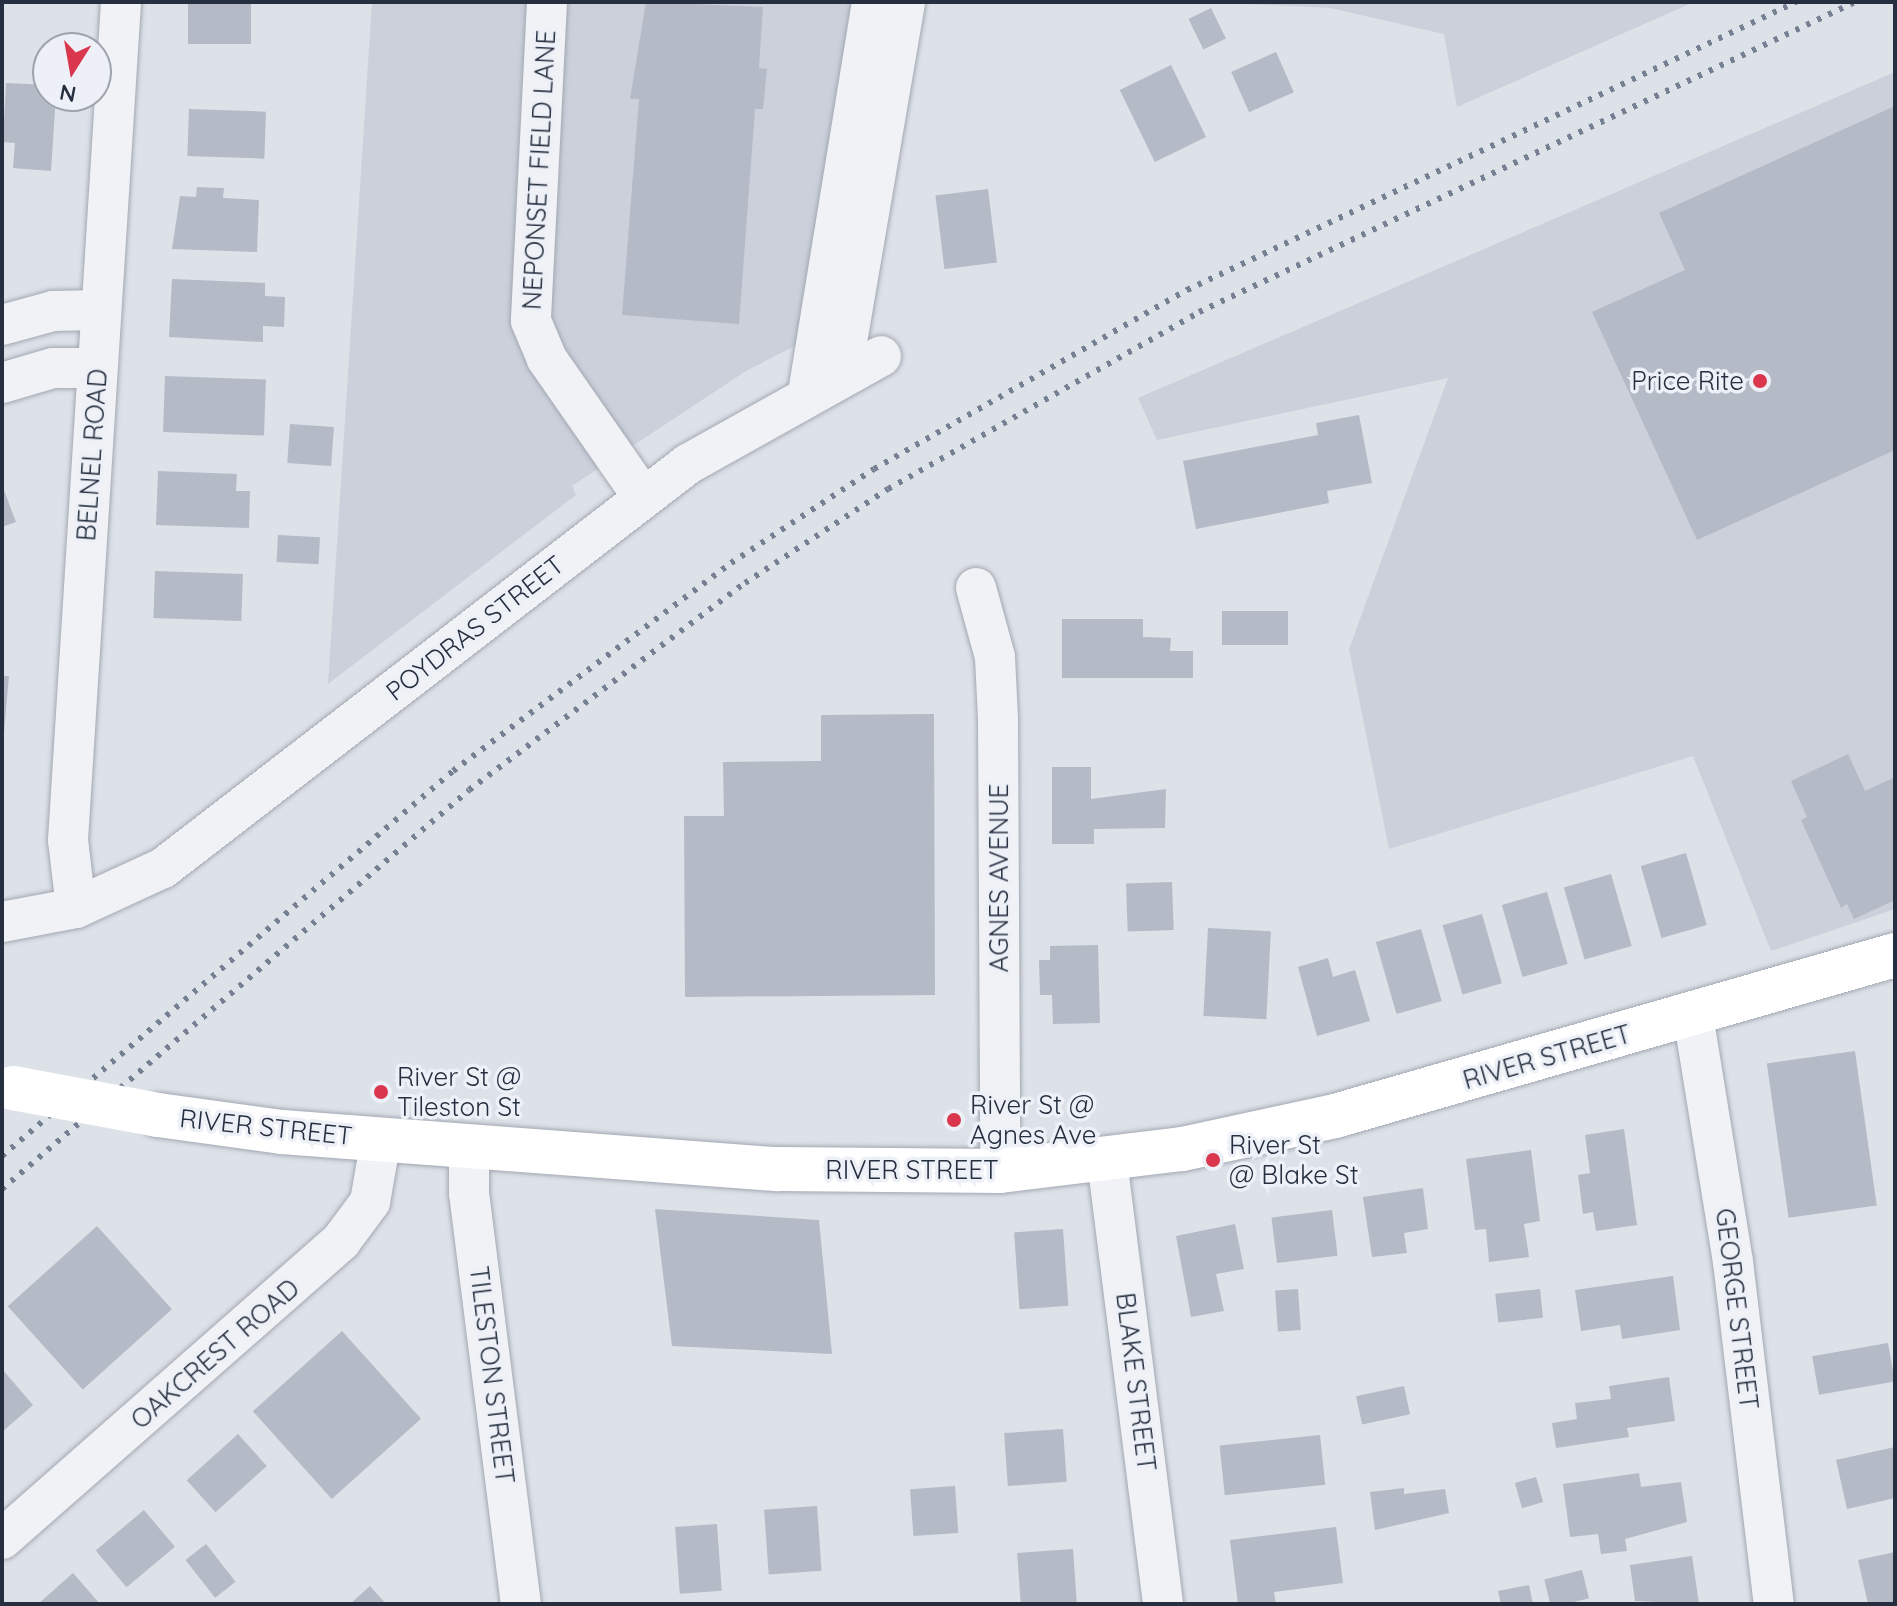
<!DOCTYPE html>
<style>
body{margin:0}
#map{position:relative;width:1897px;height:1606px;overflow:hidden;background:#dde1e8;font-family:Quicksand,sans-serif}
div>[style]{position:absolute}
.built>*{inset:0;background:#cbd0db}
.building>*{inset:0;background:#b4bac6;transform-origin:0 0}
.roads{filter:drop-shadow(0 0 2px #a2a8b2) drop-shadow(0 0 2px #a2a8b2)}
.street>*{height:40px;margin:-20px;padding:0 20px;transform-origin:20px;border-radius:20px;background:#f0f2f6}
.secondary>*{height:44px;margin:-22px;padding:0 22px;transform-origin:22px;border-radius:22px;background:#fff}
.rail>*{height:6px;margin-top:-3px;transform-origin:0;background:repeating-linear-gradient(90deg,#758093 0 4px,transparent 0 12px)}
.secondary-bridge>*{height:44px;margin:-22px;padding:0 22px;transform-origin:22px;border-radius:22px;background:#fff}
.dots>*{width:22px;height:22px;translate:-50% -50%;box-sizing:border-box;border:4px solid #edf0f6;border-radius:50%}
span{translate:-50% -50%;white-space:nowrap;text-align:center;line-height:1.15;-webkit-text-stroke:7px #edf0f6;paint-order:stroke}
.street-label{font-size:26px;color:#252f40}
.poi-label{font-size:26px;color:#252f40}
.right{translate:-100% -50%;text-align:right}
.left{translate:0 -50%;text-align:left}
.frame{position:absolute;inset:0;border:4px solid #252f40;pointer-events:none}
.north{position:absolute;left:32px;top:32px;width:80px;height:80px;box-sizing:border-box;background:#edf0f6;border:2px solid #9da3ad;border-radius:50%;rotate:191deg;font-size:22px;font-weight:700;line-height:32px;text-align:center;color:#252f40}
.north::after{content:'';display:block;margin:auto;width:28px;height:36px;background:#da364d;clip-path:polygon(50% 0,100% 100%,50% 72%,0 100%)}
</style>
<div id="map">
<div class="built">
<i style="clip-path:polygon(372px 2px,917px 2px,870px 307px,746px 371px,572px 486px,576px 495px,328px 684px)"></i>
<i style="clip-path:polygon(1207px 2px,1694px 2px,1457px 107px,1444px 34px,1330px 8px)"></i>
<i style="clip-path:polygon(1895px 72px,1895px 909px,1771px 951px,1693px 756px,1389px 849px,1349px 649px,1448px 378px,1157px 440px,1138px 398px)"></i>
</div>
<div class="building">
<i style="left:188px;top:2px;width:63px;height:42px"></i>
<i style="clip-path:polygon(646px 2px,763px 7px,759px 68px,767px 69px,763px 109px,755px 109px,739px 324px,622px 315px,639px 99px,630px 99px)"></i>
<i style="left:1211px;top:8px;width:34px;height:25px;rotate:64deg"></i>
<i style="left:1276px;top:52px;width:44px;height:49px;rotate:66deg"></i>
<i style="left:1171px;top:65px;width:80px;height:57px;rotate:64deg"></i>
<i style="clip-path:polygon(6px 83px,48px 85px,48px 96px,56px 96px,51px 171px,13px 168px,15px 143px,3px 142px)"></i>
<i style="clip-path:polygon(1895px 106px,1895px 450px,1697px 540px,1592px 312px,1685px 270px,1659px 213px)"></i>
<i style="left:189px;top:109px;width:77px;height:47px;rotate:2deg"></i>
<i style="clip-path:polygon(197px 187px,224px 188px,223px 198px,259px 200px,257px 252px,172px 249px,180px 196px,196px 197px)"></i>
<i style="left:988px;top:189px;width:74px;height:53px;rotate:83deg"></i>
<i style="clip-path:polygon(172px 279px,265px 283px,265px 296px,285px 297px,284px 327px,263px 326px,263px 342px,169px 337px)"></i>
<i style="left:165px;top:376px;width:101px;height:56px;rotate:2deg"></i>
<i style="clip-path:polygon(1359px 415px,1372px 483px,1327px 491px,1329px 503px,1196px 529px,1183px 461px,1318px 435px,1316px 423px)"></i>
<i style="left:290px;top:424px;width:44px;height:39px;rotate:4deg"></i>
<i style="clip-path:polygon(158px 471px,237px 474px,236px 491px,250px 491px,249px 528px,156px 525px)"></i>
<i style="clip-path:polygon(2px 485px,16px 522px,2px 527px)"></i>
<i style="left:278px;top:535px;width:42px;height:27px;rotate:3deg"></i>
<i style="left:155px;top:571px;width:88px;height:47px;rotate:2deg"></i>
<i style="left:1222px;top:611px;width:66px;height:34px"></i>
<i style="clip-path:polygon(1062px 619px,1143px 619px,1143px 637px,1171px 638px,1170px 651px,1193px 651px,1193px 678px,1062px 678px)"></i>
<i style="clip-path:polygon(2px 676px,9px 676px,4px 732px,2px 732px)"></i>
<i style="clip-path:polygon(934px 714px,935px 995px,685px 997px,684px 816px,724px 816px,723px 762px,821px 761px,821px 715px)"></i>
<i style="clip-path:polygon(1848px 754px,1865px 791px,1895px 777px,1895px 900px,1854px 919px,1847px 904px,1841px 908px,1801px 820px,1807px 817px,1791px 781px)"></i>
<i style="clip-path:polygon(1052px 767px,1091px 767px,1091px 799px,1166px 789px,1165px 828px,1094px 829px,1094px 844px,1052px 844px)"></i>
<i style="left:1686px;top:853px;width:75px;height:47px;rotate:74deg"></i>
<i style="left:1611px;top:874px;width:75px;height:49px;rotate:74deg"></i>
<i style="left:1172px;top:882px;width:48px;height:46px;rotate:88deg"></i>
<i style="left:1547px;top:892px;width:75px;height:47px;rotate:74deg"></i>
<i style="left:1482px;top:914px;width:72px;height:41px;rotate:74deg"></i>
<i style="left:1208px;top:928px;width:63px;height:88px;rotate:3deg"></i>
<i style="left:1421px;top:929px;width:75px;height:47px;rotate:74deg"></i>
<i style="clip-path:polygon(1098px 945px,1100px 1023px,1053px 1024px,1052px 995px,1040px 995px,1039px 960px,1050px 960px,1050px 946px)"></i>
<i style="clip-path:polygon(1328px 958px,1333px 977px,1355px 970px,1370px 1021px,1317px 1036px,1298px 967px)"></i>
<i style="left:1855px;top:1051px;width:156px;height:89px;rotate:82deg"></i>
<i style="clip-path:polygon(1624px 1129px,1637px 1225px,1596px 1231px,1593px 1212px,1583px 1214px,1578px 1175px,1590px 1173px,1585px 1135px)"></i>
<i style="clip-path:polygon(1531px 1150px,1540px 1221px,1524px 1224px,1529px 1257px,1489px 1262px,1486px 1229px,1475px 1230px,1466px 1159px)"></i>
<i style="clip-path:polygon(1423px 1188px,1428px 1229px,1404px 1233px,1407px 1253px,1372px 1257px,1363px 1197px)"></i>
<i style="clip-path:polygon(655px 1209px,819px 1220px,832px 1354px,672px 1346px)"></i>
<i style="left:1332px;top:1210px;width:46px;height:61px;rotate:83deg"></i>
<i style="clip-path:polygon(1235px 1224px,1244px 1269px,1216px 1274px,1224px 1311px,1191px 1317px,1176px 1236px)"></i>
<i style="left:97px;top:1226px;width:112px;height:120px;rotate:48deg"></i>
<i style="left:1063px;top:1229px;width:77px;height:49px;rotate:86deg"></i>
<i style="clip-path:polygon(1673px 1276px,1680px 1330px,1622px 1339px,1620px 1325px,1581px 1331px,1575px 1290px)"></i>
<i style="left:1298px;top:1289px;width:41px;height:23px;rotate:86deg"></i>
<i style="left:1540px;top:1289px;width:29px;height:45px;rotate:84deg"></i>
<i style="left:342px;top:1331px;width:118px;height:120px;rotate:48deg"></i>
<i style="left:1888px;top:1343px;width:39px;height:77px;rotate:80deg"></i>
<i style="clip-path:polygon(2px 1369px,33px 1405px,2px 1432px)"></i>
<i style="clip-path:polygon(1669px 1377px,1675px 1421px,1627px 1428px,1629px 1437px,1556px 1448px,1552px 1423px,1577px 1419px,1575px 1403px,1611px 1399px,1609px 1386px)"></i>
<i style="left:1404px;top:1386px;width:29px;height:49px;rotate:78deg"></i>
<i style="left:1063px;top:1429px;width:53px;height:59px;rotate:86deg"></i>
<i style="left:238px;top:1434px;width:43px;height:69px;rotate:48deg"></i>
<i style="left:1320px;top:1435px;width:50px;height:101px;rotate:84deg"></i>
<i style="clip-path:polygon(1895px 1447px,1895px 1498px,1847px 1509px,1836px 1460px)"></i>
<i style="clip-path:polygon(1639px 1473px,1641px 1487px,1681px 1482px,1687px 1522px,1625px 1539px,1627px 1551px,1601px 1554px,1598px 1534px,1570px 1537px,1563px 1484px)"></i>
<i style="left:1536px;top:1477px;width:26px;height:22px;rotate:74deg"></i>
<i style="left:955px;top:1486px;width:47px;height:45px;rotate:86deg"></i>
<i style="clip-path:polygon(1404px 1488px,1404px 1494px,1445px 1489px,1449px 1513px,1375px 1530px,1370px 1492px)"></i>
<i style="left:817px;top:1506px;width:65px;height:53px;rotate:86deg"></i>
<i style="left:144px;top:1510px;width:48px;height:63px;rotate:50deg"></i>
<i style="left:717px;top:1524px;width:67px;height:42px;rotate:86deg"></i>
<i style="clip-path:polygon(1336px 1527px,1343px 1583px,1274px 1592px,1276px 1604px,1238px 1604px,1230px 1540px)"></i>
<i style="left:206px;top:1544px;width:48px;height:26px;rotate:52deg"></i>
<i style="left:1073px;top:1549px;width:55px;height:56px;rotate:86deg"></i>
<i style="clip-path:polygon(1895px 1552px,1895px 1604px,1868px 1604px,1858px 1560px)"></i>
<i style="clip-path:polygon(1692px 1556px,1699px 1604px,1635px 1601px,1630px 1565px)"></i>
<i style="left:1582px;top:1570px;width:29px;height:39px;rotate:76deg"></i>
<i style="clip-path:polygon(73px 1573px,100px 1604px,38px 1604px)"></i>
<i style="clip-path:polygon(1529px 1585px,1533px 1604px,1501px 1604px,1498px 1591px)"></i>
<i style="clip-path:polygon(370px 1586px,386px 1604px,350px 1604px)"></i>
</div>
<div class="roads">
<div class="street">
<i style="left:547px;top:2px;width:319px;rotate:92.9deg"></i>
<i style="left:531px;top:321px;width:41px;rotate:67.2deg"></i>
<i style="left:547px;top:359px;width:168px;rotate:55.2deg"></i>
<i style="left:2px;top:325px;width:53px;rotate:-15.4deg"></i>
<i style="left:53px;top:311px;width:48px;rotate:-1.2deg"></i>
<i style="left:841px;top:377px;width:380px;rotate:-80.3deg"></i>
<i style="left:2px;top:383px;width:53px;rotate:-16.4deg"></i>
<i style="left:53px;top:368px;width:44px"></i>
<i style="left:808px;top:393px;width:396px;rotate:-80.7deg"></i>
<i style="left:976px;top:588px;width:72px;rotate:74.6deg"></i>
<i style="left:995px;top:657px;width:62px;rotate:87.2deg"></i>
<i style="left:998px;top:719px;width:452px;rotate:89.7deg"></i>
<i style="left:76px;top:908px;width:68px;rotate:-96.7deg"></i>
<i style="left:68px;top:840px;width:840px;rotate:-86.38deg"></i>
<i style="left:2px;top:922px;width:75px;rotate:-10.7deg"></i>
<i style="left:76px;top:908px;width:96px;rotate:-24.7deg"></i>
<i style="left:163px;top:868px;width:662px;rotate:-37.58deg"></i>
<i style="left:688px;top:464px;width:221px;rotate:-29.2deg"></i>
<i style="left:1693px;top:1015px;width:250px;rotate:80.8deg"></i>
<i style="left:1733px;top:1262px;width:344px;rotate:83.2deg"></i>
<i style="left:469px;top:1146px;width:47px;rotate:90deg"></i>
<i style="left:469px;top:1193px;width:414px;rotate:82.8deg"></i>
<i style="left:1107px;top:1160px;width:448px;rotate:82.8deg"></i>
<i style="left:2px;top:1539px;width:451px;rotate:-41.3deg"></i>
<i style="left:341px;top:1241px;width:49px;rotate:-53.4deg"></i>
<i style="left:370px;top:1202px;width:64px;rotate:-80.1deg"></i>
</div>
<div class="secondary">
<i style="left:158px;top:1115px;width:125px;rotate:7.8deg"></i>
<i style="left:282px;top:1132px;width:497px;rotate:4.3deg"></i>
<i style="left:778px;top:1169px;width:222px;rotate:0.5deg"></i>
<i style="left:1000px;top:1171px;width:183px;rotate:-6.9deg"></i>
<i style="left:1182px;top:1149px;width:157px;rotate:-12.2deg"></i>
<i style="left:1335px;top:1116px;width:583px;rotate:-16.04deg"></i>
</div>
</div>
<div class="rail">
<i style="left:2px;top:1156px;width:593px;rotate:-40.49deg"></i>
<i style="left:453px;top:771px;width:347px;rotate:-36.8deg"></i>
<i style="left:731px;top:563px;width:171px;rotate:-33.3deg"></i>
<i style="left:874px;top:469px;width:361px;rotate:-29.8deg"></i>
<i style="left:1187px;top:290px;width:674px;rotate:-25.31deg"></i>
<i style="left:2px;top:1189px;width:614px;rotate:-40.51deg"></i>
<i style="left:469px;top:790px;width:345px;rotate:-36.9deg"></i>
<i style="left:745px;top:583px;width:171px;rotate:-33.3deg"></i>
<i style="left:888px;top:489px;width:358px;rotate:-29.6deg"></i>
<i style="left:1199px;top:312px;width:726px;rotate:-25.29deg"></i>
</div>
<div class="secondary-bridge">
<i style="left:13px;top:1088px;width:147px;rotate:10.5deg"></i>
</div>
<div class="dots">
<i style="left:1760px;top:381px;background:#da364d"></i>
<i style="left:381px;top:1092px;background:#da364d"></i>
<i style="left:954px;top:1120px;background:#da364d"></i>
<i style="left:1213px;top:1160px;background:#da364d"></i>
</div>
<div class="street-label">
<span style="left:539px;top:170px;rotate:-87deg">NEPONSET FIELD LANE</span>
<span style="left:92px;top:455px;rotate:-86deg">BELNEL ROAD</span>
<span style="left:475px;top:628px;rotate:-38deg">POYDRAS STREET</span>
<span style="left:999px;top:878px;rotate:-90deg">AGNES AVENUE</span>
<span style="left:1547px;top:1057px;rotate:-16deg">RIVER STREET</span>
<span style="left:266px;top:1127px;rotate:6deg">RIVER STREET</span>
<span style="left:912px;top:1170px">RIVER STREET</span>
<span style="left:1737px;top:1309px;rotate:83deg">GEORGE STREET</span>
<span style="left:215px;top:1354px;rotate:-41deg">OAKCREST ROAD</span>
<span style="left:492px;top:1375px;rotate:83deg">TILESTON STREET</span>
<span style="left:1136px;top:1382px;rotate:83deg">BLAKE STREET</span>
</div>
<div class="poi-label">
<span class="right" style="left:1744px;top:381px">Price Rite</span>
<span class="left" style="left:397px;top:1092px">River St @<br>Tileston St</span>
<span class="left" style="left:970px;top:1120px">River St @<br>Agnes Ave</span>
<span class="left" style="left:1229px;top:1160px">River St<br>@ Blake St</span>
</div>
<div class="frame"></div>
<div class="north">N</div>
</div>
